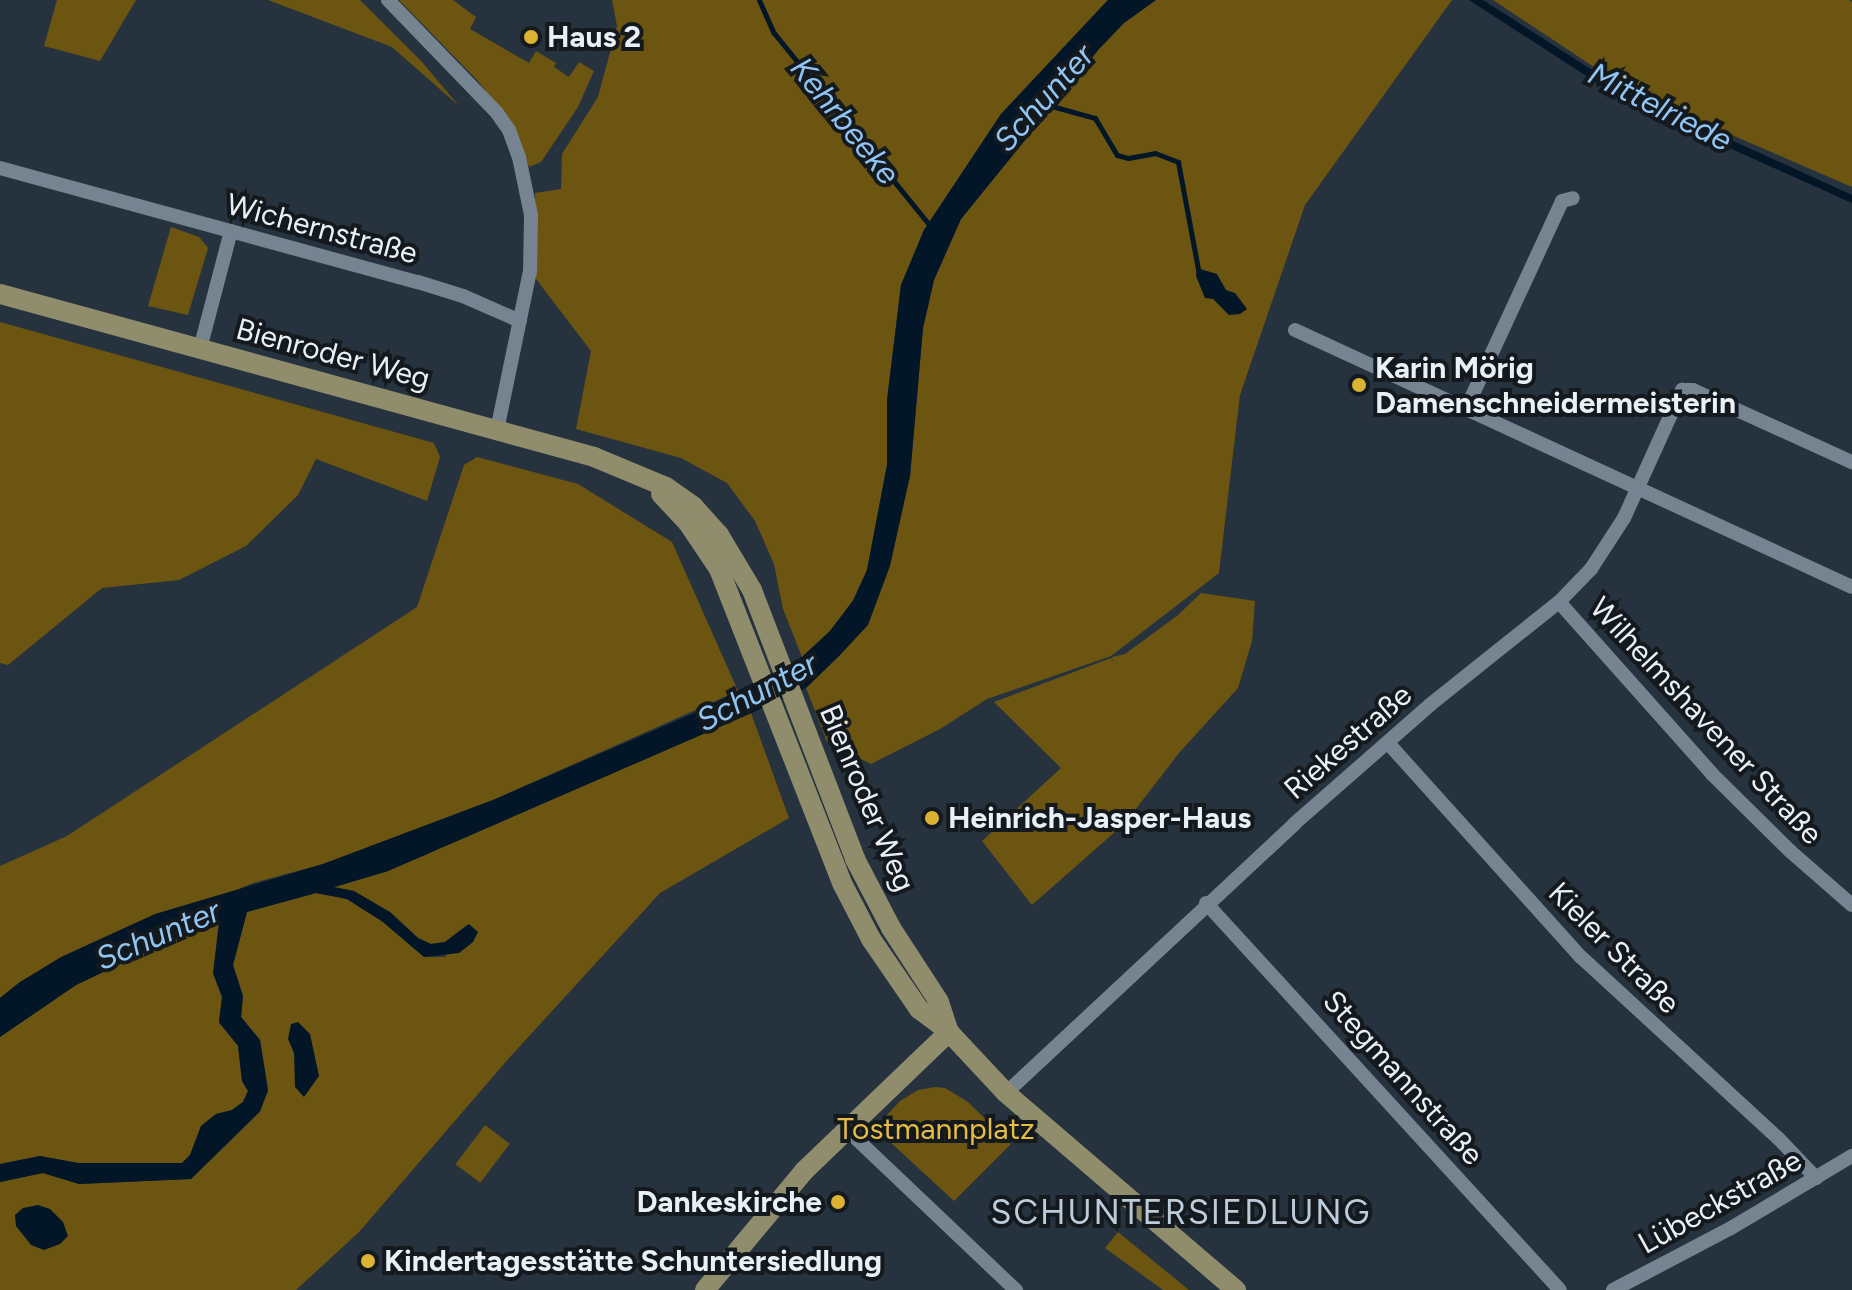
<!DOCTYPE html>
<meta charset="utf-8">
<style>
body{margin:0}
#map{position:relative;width:1852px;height:1290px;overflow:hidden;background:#26323d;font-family:Figtree,sans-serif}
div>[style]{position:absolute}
.green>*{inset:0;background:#6c5511;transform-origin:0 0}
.water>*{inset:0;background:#021628}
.stream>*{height:5px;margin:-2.5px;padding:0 2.5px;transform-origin:2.5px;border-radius:2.5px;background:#021628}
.street>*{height:14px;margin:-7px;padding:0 7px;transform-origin:7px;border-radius:7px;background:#768491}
.secondary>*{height:20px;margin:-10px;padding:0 10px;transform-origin:10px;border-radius:10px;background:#908d6d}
.dots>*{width:22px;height:22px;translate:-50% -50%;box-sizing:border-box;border:4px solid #14191e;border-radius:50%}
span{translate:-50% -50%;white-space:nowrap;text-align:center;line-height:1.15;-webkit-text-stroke:8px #14191e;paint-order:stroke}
.poi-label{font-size:30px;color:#e9f0f7;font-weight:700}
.left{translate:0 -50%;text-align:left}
.right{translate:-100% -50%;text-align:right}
.street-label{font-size:30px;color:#e9f0f7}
.park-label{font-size:30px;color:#e7bc42}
.water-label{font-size:32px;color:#90c5f3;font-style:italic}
.quarter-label{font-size:34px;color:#bdccda;letter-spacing:2px}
</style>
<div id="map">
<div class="green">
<i style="clip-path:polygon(57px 0,136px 0,100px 61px,44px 46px)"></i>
<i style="clip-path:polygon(268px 0,360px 0,422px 62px,459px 106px,392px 47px)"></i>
<i style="clip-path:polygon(399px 0,453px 0,476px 17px,470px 29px,529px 63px,536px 51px,556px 63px,554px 67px,569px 77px,579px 62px,594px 71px,578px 107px,541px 162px,529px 167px,513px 126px,477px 80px)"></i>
<i style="clip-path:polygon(612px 0,1108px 0,1001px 114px,924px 230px,901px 285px,887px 400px,887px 465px,867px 570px,853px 600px,830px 631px,802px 657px,783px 609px,774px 564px,755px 521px,727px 483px,681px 458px,576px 429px,591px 351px,536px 279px,535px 193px,561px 189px,562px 154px,598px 97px,617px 26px)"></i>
<i style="clip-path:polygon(1156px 0,1452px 0,1305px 205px,1240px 395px,1219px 573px,1111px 656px,987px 699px,940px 729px,871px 764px,827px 742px,806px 688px,840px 655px,910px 476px,923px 328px,934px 280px,961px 219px,1099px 49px,1124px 23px)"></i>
<i style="clip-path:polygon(1493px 0,1849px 0,1852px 2px,1852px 187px,1630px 91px)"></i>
<i style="clip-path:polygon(171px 227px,199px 237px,208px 248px,188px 315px,148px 306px)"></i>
<i style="clip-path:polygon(0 322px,434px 443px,440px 457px,427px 501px,316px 459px,298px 495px,246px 546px,179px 580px,102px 588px,8px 665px,0 663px)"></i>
<i style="clip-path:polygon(477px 457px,578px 484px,672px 542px,738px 691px,493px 800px,323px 864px,253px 883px,20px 982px,0 998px,0 866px,67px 836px,417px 607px,464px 465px)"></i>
<i style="clip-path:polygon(1201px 593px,1255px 601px,1252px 641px,1238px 688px,1179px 753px,1125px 823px,1032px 905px,982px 841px,1061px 768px,994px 702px,1111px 658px,1113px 662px,1112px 657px,1125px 654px,1178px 615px)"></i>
<i style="clip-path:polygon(751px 713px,789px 818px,660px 893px,510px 1057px,359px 1232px,296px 1290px,0 1290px,0 1182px,43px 1173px,79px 1184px,191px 1179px,260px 1112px,268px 1091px,260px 1040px,241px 1017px,243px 996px,233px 965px,247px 912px,316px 893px,347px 899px,383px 922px,424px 957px,445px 957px,468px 924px,445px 942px,431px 944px,418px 938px,390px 912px,332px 888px,388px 871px)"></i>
<i style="clip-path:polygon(220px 922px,213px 973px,222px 997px,219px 1023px,238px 1045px,242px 1081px,248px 1091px,243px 1102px,232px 1110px,216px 1114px,201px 1126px,190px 1155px,182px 1163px,78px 1163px,40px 1156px,0 1164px,0 1037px,76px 985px,162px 944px)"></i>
<i style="clip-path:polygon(935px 1087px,945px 1088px,968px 1102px,1011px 1144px,954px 1201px,875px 1128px,900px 1101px,918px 1090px)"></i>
<i style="left:485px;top:1125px;width:31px;height:49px;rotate:37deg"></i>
<i style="clip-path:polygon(1118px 1232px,1189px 1290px,1163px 1290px,1105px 1248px)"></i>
</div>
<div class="water">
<i style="clip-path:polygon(1108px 0,1156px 0,1124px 23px,1099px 49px,961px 219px,934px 280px,923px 328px,910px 476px,890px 566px,868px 625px,840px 655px,806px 688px,747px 715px,388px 871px,334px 887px,354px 891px,390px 912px,418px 938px,431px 944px,445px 942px,469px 924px,478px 932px,473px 942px,459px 953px,424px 957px,383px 922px,347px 899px,316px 893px,247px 912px,233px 965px,243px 996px,241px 1017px,260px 1040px,268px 1090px,260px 1111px,191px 1179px,79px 1184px,43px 1173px,0 1182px,0 1164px,40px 1156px,78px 1163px,182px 1163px,190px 1155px,201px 1126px,216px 1114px,232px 1110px,243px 1102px,248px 1091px,242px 1081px,238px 1046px,219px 1022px,222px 997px,213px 973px,219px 922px,162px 944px,76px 985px,0 1037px,0 998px,20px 982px,61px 957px,155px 914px,323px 864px,493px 800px,701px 710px,802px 657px,830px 631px,853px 601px,867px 570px,887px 465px,887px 400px,901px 285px,924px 230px,1001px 114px)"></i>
<i style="clip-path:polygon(1469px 0,1483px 0,1628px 93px,1852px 195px,1852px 203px,1625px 101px)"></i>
<i style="clip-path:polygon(1197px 268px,1217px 274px,1226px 290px,1235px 293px,1247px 309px,1240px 314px,1229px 315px,1213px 299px,1205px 298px,1196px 276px)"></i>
<i style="clip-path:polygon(298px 1022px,310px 1034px,319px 1076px,304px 1097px,295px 1087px,294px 1053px,288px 1039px,291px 1024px)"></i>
<i style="clip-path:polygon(38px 1205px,50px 1209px,63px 1222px,68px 1236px,60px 1244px,44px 1250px,31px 1245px,16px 1226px,15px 1215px,23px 1208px)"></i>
</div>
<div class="stream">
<i style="left:759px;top:0;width:36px;rotate:66deg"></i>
<i style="left:774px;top:33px;width:251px;rotate:51deg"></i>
<i style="left:1048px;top:105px;width:49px;rotate:15.5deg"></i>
<i style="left:1095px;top:118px;width:43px;rotate:59.3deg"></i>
<i style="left:1117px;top:155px;width:11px;rotate:15deg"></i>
<i style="left:1128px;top:158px;width:27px;rotate:-10deg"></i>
<i style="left:1155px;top:153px;width:25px;rotate:21deg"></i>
<i style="left:1178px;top:162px;width:114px;rotate:79.4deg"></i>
</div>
<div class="street">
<i style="left:388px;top:0;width:157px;rotate:46deg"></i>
<i style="left:497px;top:113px;width:21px;rotate:55deg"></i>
<i style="left:509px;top:130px;width:29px;rotate:70deg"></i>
<i style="left:519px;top:157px;width:59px;rotate:78.3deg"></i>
<i style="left:531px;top:215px;width:56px;rotate:91deg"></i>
<i style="left:530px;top:271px;width:163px;rotate:101.7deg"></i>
<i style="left:0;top:168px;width:433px;rotate:15.3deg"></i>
<i style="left:418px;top:282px;width:47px;rotate:17.3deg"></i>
<i style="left:463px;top:296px;width:62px;rotate:23.7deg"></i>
<i style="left:1295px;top:330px;width:613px;rotate:24.77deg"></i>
<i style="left:200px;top:349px;width:122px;rotate:-75.3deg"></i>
<i style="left:1466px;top:409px;width:229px;rotate:-65.2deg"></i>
<i style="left:1562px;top:201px;width:11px;rotate:-15deg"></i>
<i style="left:1559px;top:602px;width:230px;rotate:48.3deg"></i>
<i style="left:1712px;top:774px;width:110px;rotate:44.6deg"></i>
<i style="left:1790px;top:851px;width:82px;rotate:41.1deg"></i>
<i style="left:1388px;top:743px;width:288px;rotate:48deg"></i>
<i style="left:1581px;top:957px;width:269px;rotate:42.6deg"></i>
<i style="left:1779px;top:1139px;width:54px;rotate:46.5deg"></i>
<i style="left:1206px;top:903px;width:524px;rotate:47.55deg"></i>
<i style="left:1006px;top:1093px;width:394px;rotate:-43deg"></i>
<i style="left:1294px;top:824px;width:182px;rotate:-41.2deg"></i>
<i style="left:1431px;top:704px;width:164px;rotate:-38.6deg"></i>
<i style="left:1559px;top:602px;width:46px;rotate:-45.9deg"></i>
<i style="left:1591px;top:569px;width:61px;rotate:-57.1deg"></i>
<i style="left:1624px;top:518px;width:141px;rotate:-65.6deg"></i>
<i style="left:1682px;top:390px;width:11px"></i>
<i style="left:1693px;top:390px;width:175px;rotate:24.4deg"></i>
<i style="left:845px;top:1128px;width:236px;rotate:43.5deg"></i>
<i style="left:1613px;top:1290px;width:133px;rotate:-27.7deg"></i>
<i style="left:1731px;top:1228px;width:141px;rotate:-30.8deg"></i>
</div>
<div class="secondary">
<i style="left:0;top:294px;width:616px;rotate:15.34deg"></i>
<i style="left:594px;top:457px;width:78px;rotate:22.6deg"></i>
<i style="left:666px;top:487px;width:33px;rotate:35deg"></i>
<i style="left:693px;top:506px;width:39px;rotate:48deg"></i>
<i style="left:719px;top:535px;width:64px;rotate:59deg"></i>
<i style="left:752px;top:590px;width:288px;rotate:69deg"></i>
<i style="left:855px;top:859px;width:78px;rotate:62.4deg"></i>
<i style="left:891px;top:928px;width:88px;rotate:57deg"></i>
<i style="left:939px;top:1002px;width:32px;rotate:72deg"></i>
<i style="left:661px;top:494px;width:40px;rotate:47deg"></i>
<i style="left:688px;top:523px;width:55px;rotate:56deg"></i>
<i style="left:719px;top:569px;width:339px;rotate:68.6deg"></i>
<i style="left:843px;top:885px;width:61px;rotate:62.6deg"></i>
<i style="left:871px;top:939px;width:85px;rotate:55.6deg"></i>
<i style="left:919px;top:1009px;width:38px;rotate:37deg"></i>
<i style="left:949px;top:1032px;width:83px;rotate:46.9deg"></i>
<i style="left:1006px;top:1093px;width:303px;rotate:40.6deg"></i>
<i style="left:705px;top:1290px;width:155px;rotate:-50.2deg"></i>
<i style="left:804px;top:1171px;width:201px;rotate:-43.8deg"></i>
</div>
<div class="dots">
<i style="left:531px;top:37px;background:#dcb233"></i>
<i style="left:1359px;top:385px;background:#dcb233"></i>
<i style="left:932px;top:818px;background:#dcb233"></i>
<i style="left:838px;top:1202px;background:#dcb233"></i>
<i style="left:368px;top:1261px;background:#dcb233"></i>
</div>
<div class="poi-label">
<span class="left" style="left:547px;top:37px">Haus 2</span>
<span class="left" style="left:1375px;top:385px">Karin Mörig<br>Damenschneidermeisterin</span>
<span class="left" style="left:948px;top:818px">Heinrich-Jasper-Haus</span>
<span class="right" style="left:822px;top:1202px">Dankeskirche</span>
<span class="left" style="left:384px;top:1261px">Kindertagesstätte Schuntersiedlung</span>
</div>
<div class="street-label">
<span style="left:322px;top:229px;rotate:15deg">Wichernstraße</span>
<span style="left:333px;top:354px;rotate:15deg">Bienroder Weg</span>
<span style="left:1706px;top:721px;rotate:47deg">Wilhelmshavener Straße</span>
<span style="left:1348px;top:742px;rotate:-41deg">Riekestraße</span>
<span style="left:867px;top:798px;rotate:67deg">Bienroder Weg</span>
<span style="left:1614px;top:948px;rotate:45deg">Kieler Straße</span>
<span style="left:1403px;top:1078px;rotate:48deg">Stegmannstraße</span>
<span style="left:1720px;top:1202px;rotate:-29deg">Lübeckstraße</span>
</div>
<div class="park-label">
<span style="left:936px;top:1129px">Tostmannplatz</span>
</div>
<div class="water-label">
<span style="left:1044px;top:98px;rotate:-48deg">Schunter</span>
<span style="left:1660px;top:107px;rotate:27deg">Mittelriede</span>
<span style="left:845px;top:121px;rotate:51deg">Kehrbeeke</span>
<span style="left:757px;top:692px;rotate:-28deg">Schunter</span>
<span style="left:158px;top:935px;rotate:-23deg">Schunter</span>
</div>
<div class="quarter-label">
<span style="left:1181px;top:1213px">SCHUNTERSIEDLUNG</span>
</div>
</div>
